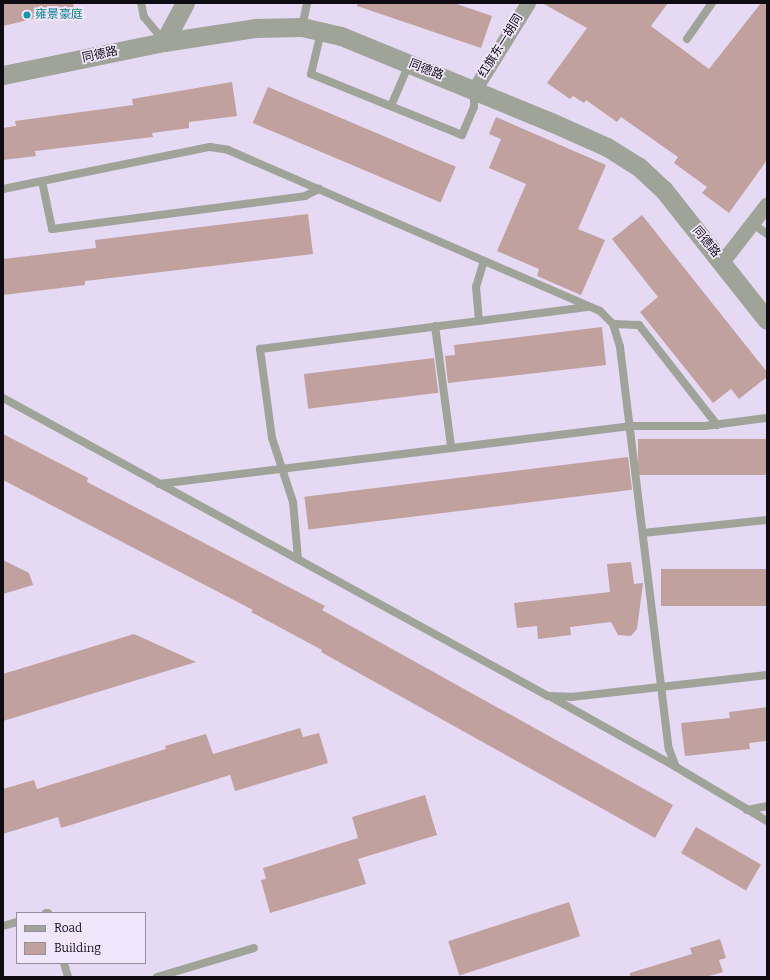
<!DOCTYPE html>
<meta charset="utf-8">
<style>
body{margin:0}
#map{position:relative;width:770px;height:980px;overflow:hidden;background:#e5d9f3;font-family:Bitter,"Noto Sans SC",serif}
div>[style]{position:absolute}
.building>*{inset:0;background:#c0a19e;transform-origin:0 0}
.service>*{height:8px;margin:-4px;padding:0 4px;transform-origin:4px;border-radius:4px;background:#9fa398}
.minor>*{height:15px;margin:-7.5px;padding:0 7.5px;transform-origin:7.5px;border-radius:7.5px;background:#9fa398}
.tertiary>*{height:19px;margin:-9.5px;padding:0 9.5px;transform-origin:9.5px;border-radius:9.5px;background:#9fa398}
.dots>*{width:11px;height:11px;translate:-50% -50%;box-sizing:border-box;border:2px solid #f1e7fc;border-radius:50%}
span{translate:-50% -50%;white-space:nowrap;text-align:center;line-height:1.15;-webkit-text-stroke:3.5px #f1e7fc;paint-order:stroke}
.culture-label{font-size:12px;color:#0d838f}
.left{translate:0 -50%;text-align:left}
.street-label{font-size:12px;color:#0f0b13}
.frame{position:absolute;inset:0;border:4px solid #0f0b13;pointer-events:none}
.legend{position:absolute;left:16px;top:912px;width:130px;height:52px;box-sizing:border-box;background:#f1e7fc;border:1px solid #978f9f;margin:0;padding:5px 7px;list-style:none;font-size:12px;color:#0f0b13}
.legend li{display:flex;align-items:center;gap:8px;height:20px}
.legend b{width:20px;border:1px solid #978f9f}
</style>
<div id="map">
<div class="building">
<i style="clip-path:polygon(3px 3px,73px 3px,74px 9px,3px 26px)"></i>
<i style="clip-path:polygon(357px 3px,454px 3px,492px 16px,481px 48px,357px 6px)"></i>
<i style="clip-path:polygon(542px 3px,668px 3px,651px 26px,709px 69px,761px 3px,767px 3px,767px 160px,729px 213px,702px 193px,707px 187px,674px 163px,678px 157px,621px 117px,617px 122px,586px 100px,584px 103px,573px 96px,570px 99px,547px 83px,587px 28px)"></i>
<i style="clip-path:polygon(232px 82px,237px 116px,189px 122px,189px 128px,152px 133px,153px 137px,35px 151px,36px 156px,3px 160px,3px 128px,16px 126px,15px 121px,133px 105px,132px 99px)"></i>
<i style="left:268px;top:87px;width:204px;height:39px;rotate:23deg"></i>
<i style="clip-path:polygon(496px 117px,606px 165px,578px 229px,605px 240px,581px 295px,537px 276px,539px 269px,497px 251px,526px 184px,489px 168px,501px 139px,489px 134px)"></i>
<i style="clip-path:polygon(308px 214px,313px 254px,85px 281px,85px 285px,3px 295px,3px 259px,96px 248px,95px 240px)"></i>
<i style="clip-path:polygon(642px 215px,767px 372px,767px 377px,739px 399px,731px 389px,713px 403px,640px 312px,658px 297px,612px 239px)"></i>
<i style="clip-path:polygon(602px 327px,606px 365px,448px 383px,445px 356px,455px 355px,454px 345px)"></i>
<i style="left:434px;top:358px;width:35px;height:131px;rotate:83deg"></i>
<i style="clip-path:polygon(3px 434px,88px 478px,87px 482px,325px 606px,322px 610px,673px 805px,655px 838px,321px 652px,322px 650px,251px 612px,253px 610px,3px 480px)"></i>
<i style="left:767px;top:439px;width:36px;height:129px;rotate:90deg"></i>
<i style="left:628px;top:457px;width:33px;height:326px;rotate:83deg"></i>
<i style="clip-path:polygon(3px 560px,29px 573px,33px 585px,3px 594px)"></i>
<i style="clip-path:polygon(631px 562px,634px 584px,643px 583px,637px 629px,631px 636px,618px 635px,611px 622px,570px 627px,571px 635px,538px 639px,537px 626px,517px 628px,514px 603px,610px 592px,607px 564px)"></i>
<i style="left:767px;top:569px;width:37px;height:106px;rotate:90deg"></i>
<i style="clip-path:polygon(134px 634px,196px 662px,3px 721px,3px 674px)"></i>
<i style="clip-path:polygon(767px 707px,767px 741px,749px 743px,750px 749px,685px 756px,681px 723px,730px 718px,729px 712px)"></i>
<i style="clip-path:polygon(300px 728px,303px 737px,319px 733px,328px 763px,235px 791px,230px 775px,61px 828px,58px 817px,3px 834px,3px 789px,34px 780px,37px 789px,166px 749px,165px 746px,206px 734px,213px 754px)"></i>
<i style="clip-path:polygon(425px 795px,437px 835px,358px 859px,366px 884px,270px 913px,261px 880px,266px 879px,263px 868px,358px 838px,352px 817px)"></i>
<i style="left:696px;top:827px;width:75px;height:30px;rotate:30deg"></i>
<i style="left:569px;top:902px;width:36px;height:127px;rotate:72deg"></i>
<i style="clip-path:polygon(720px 939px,726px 958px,719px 960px,723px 972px,706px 977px,630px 977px,630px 973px,692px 954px,690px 948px)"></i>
</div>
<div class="service">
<i style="left:141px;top:3px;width:14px;rotate:78deg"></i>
<i style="left:144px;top:17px;width:31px;rotate:50deg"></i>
<i style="left:302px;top:27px;width:25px;rotate:-78deg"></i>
<i style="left:321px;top:32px;width:43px;rotate:103.4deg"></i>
<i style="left:311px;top:74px;width:163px;rotate:22deg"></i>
<i style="left:462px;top:135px;width:30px;rotate:-67deg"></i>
<i style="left:474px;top:107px;width:17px;rotate:-90deg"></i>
<i style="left:687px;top:39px;width:44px;rotate:-55.2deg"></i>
<i style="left:391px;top:106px;width:46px;rotate:-66.8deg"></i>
<i style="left:42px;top:181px;width:49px;rotate:78.2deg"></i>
<i style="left:52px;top:229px;width:255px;rotate:-7.4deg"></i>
<i style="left:305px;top:196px;width:16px;rotate:-27deg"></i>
<i style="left:3px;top:189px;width:211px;rotate:-11.5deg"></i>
<i style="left:210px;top:147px;width:18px;rotate:9deg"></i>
<i style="left:228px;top:150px;width:405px;rotate:23.4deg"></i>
<i style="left:600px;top:311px;width:18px;rotate:45deg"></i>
<i style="left:613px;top:324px;width:24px;rotate:73deg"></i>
<i style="left:620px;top:347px;width:405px;rotate:83.1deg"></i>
<i style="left:669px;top:749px;width:19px;rotate:69deg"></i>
<i style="left:676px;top:767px;width:106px;rotate:30.7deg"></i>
<i style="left:752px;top:223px;width:19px;rotate:36deg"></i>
<i style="left:479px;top:321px;width:34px;rotate:-95deg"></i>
<i style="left:476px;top:287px;width:27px;rotate:-73deg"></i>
<i style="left:613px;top:324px;width:26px;rotate:2deg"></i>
<i style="left:639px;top:325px;width:127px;rotate:52deg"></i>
<i style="left:435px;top:326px;width:121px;rotate:82.4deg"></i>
<i style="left:3px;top:398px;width:621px;rotate:28.67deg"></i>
<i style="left:548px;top:696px;width:23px;rotate:2deg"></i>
<i style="left:571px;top:697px;width:197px;rotate:-6.4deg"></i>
<i style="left:159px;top:484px;width:475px;rotate:-7deg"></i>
<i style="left:630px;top:426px;width:75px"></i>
<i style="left:705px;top:426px;width:63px;rotate:-7.4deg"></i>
<i style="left:643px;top:533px;width:125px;rotate:-6deg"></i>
<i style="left:298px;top:559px;width:57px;rotate:-95deg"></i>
<i style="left:293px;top:502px;width:67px;rotate:-108.2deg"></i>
<i style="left:272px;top:438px;width:90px;rotate:-97.7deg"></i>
<i style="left:260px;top:349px;width:332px;rotate:-7.3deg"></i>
<i style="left:551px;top:697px;width:143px;rotate:29.2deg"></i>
<i style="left:747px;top:810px;width:20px;rotate:-11deg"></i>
<i style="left:46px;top:913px;width:2px"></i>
<i style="left:3px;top:926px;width:15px;rotate:-16deg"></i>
<i style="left:64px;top:963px;width:15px;rotate:74deg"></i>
<i style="left:157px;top:977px;width:101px;rotate:-16.6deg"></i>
</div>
<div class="minor">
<i style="left:474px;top:90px;width:102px;rotate:-58.2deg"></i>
<i style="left:722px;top:262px;width:73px;rotate:-52.2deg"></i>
</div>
<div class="tertiary">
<i style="left:164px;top:42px;width:44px;rotate:-61.7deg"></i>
<i style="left:3px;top:75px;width:164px;rotate:-11.6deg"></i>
<i style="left:164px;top:42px;width:92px;rotate:-8.7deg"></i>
<i style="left:255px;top:28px;width:47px;rotate:-1.2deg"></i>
<i style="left:302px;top:27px;width:40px;rotate:13deg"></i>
<i style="left:341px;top:36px;width:227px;rotate:22.3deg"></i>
<i style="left:551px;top:122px;width:61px;rotate:24.1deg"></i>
<i style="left:607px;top:147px;width:36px;rotate:32deg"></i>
<i style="left:638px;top:166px;width:34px;rotate:43deg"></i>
<i style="left:663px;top:189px;width:167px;rotate:51.6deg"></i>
</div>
<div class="dots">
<i style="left:27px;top:15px;background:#0f9aa8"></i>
</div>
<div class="culture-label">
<span class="left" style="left:35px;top:15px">雍景豪庭</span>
</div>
<div class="street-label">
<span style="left:501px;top:46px;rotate:-58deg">红旗东一胡同</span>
<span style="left:100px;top:55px;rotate:-12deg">同德路</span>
<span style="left:426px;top:70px;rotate:22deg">同德路</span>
<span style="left:706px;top:242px;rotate:51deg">同德路</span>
</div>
<div class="frame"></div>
<ul class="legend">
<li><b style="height:5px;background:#9fa398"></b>Road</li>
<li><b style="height:11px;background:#c0a19e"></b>Building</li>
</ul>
</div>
